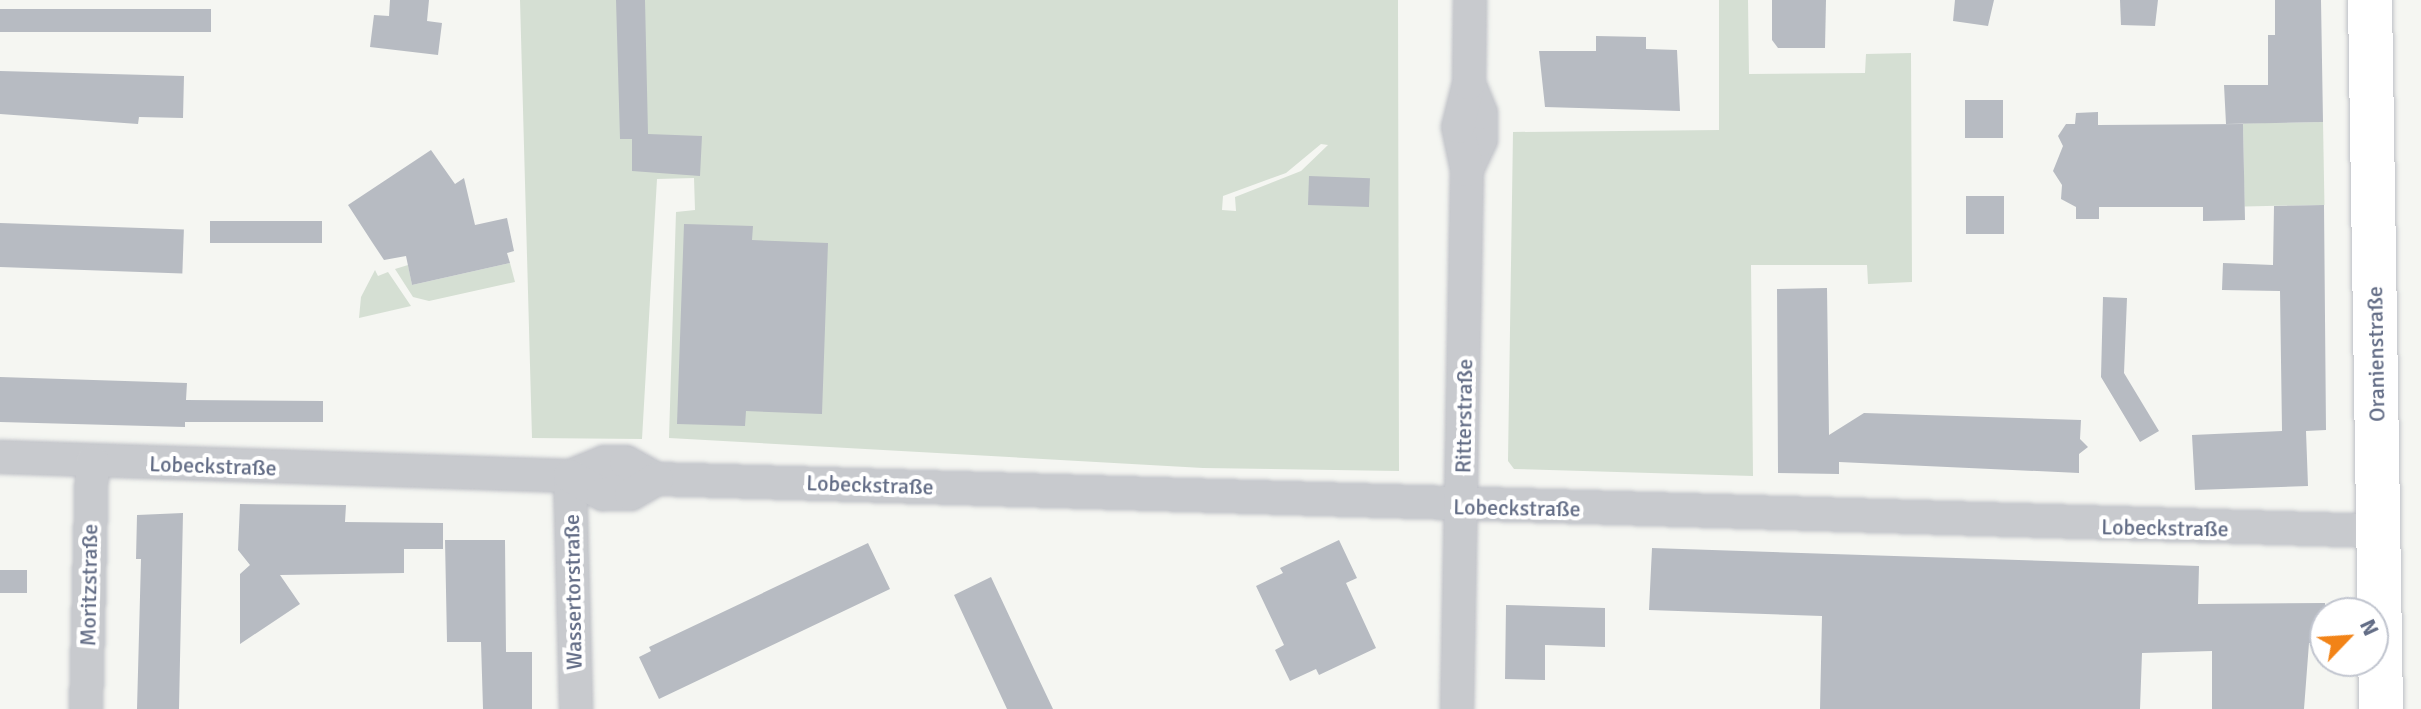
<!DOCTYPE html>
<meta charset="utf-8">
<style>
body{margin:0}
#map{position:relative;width:2421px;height:709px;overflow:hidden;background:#f5f6f2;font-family:Signika,sans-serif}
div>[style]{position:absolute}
.green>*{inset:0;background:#d5dfd3;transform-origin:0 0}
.building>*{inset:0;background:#b7bbc2;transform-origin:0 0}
.roads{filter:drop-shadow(0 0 2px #bec0c6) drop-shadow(0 0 2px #bec0c6)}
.minor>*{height:32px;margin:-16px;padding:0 16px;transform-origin:16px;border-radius:16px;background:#c8cace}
.secondary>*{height:44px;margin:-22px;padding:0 22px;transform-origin:22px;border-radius:22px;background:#fff}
span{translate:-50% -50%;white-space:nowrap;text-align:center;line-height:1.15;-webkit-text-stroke:8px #fff;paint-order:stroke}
.street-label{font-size:22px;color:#636d86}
.north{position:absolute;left:2309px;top:597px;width:80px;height:80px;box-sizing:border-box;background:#fff;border:2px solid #c1c5cf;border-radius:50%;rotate:65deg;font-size:22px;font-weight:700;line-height:32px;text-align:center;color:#636d86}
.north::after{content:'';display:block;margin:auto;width:28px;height:36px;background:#f28317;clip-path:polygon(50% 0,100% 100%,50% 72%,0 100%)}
</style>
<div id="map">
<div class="green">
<i style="clip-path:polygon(evenodd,520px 0,1398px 0,1399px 471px,1203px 468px,669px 438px,676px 212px,695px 210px,694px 178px,657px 179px,642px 439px,532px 438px,520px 0,1321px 144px,1328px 145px,1301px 171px,1235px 197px,1236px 211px,1222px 210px,1223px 196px,1286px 173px,1321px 144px)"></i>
<i style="clip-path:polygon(1719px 0,1748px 0,1749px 74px,1865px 73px,1866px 54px,1911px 53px,1912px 282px,1868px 284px,1867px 265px,1751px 265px,1753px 476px,1514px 469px,1508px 461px,1513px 132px,1719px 130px)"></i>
<i style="left:2323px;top:122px;width:83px;height:80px;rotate:89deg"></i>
<i style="clip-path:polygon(510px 263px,515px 282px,429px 301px,413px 297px,395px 269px,408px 265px,412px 285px)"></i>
<i style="clip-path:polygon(375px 270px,378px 276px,388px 272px,411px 306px,359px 318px,361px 297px)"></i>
</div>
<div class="building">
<i style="clip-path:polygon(390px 0,429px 0,427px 21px,442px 23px,438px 55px,370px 47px,374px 15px,389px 16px)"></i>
<i style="clip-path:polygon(616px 0,645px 0,648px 134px,702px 136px,700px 176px,632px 171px,632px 139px,620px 139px)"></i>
<i style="clip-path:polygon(1772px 0,1826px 0,1825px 48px,1778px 48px,1772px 40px)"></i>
<i style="clip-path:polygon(1955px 0,1994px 0,1988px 26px,1953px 21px)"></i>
<i style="clip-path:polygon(2120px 0,2158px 0,2155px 26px,2121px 25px)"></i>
<i style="clip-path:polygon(2275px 0,2321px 0,2323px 122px,2226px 124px,2224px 85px,2268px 85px,2268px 35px,2275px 35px)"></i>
<i style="left:0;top:9px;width:211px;height:23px"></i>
<i style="clip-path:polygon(1596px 36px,1646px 37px,1646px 49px,1677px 50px,1680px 111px,1545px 107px,1539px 51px,1596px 51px)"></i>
<i style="clip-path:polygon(0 71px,184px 76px,183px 118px,139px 117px,138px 124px,0 114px)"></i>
<i style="left:1965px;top:100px;width:38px;height:38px"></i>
<i style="clip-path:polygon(2098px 112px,2098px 125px,2243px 124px,2245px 220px,2203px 221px,2203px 207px,2099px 207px,2099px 219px,2076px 219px,2076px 207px,2061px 199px,2062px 185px,2053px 171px,2063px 146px,2058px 136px,2066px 124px,2075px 124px,2076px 113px)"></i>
<i style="clip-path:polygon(431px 150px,455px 184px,464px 178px,475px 225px,507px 218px,514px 251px,507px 253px,510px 263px,412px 285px,406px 256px,384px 260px,372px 242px,348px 205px)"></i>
<i style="left:1309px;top:176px;width:61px;height:29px;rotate:2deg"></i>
<i style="left:1966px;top:196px;width:38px;height:38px"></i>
<i style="clip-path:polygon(2324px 205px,2326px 430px,2306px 431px,2308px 486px,2195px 490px,2192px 435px,2282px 431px,2280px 291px,2222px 290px,2223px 263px,2273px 265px,2274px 206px)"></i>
<i style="left:210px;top:221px;width:112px;height:22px"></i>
<i style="left:0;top:223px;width:184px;height:44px;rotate:2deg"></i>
<i style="clip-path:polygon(684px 224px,753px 226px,752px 240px,828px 243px,822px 414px,746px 411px,745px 426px,677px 424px)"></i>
<i style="clip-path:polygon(1827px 288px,1829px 435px,1864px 413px,2081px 420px,2080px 439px,2088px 447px,2079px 454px,2079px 473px,1839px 462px,1839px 474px,1778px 473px,1777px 289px)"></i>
<i style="clip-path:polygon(2103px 297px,2127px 298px,2124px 373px,2159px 431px,2140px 442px,2101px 377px)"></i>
<i style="clip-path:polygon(0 377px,187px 383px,186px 400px,323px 401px,323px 422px,185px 422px,185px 427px,0 422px)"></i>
<i style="clip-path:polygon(240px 504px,346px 505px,345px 522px,443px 523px,443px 549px,404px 549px,404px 573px,280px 575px,300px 604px,240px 644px,240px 574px,250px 565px,238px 550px)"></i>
<i style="clip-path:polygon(183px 513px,179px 709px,137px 709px,141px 559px,136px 559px,137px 515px)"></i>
<i style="clip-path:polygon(445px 540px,505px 540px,506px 652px,532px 652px,532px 709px,483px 709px,481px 642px,447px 642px)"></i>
<i style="clip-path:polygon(1339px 540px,1357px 578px,1346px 583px,1376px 648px,1319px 675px,1316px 669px,1290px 681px,1275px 650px,1284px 645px,1256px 586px,1283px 573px,1280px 568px)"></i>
<i style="clip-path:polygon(868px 543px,890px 589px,659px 699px,639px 657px,651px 651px,649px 647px)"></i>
<i style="clip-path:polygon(1652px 548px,2199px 566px,2198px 604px,2325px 603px,2325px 643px,2309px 643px,2304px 709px,2212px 709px,2212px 651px,2142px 653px,2140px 709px,1820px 709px,1822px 616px,1649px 610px)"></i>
<i style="left:0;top:570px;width:27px;height:23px"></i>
<i style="clip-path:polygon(991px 577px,1034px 669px,1053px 709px,1007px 709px,954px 595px)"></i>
<i style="clip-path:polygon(1506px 605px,1605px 608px,1605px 647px,1545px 645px,1545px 680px,1505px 679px)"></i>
</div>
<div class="roads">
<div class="minor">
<i style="left:1467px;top:170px;width:33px;rotate:-65deg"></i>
<i style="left:1481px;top:140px;width:27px;rotate:-90deg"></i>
<i style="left:1481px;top:113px;width:32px;rotate:-112deg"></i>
<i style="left:0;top:457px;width:570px;rotate:1.91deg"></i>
<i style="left:570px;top:476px;width:37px;rotate:-22deg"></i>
<i style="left:604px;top:462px;width:22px"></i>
<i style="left:626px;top:462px;width:35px;rotate:29deg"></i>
<i style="left:657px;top:479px;width:1722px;rotate:1.73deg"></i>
<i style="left:570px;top:476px;width:233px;rotate:88.5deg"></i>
<i style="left:570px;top:476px;width:38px;rotate:29deg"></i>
<i style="left:603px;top:494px;width:28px"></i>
<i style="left:631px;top:494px;width:30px;rotate:-30deg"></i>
<i style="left:86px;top:709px;width:247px;rotate:-88.6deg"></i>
<i style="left:1457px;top:709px;width:539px;rotate:-88.94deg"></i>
<i style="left:1467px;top:170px;width:44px;rotate:-101.8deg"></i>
<i style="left:1458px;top:127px;width:45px;rotate:-76deg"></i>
<i style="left:1469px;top:83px;width:83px;rotate:-89.3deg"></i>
</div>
<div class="secondary">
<i style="left:2370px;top:0;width:709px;rotate:89.11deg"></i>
</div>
</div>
<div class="street-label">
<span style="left:2376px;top:354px;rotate:-91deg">Oranienstraße</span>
<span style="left:1464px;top:416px;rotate:-89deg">Ritterstraße</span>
<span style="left:213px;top:466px;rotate:2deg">Lobeckstraße</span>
<span style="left:870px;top:485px;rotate:2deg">Lobeckstraße</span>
<span style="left:1517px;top:508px;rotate:1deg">Lobeckstraße</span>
<span style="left:2165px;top:528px;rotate:1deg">Lobeckstraße</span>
<span style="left:89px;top:585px;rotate:-89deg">Moritzstraße</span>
<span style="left:573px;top:592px;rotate:-91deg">Wassertorstraße</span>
</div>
<div class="north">N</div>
</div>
